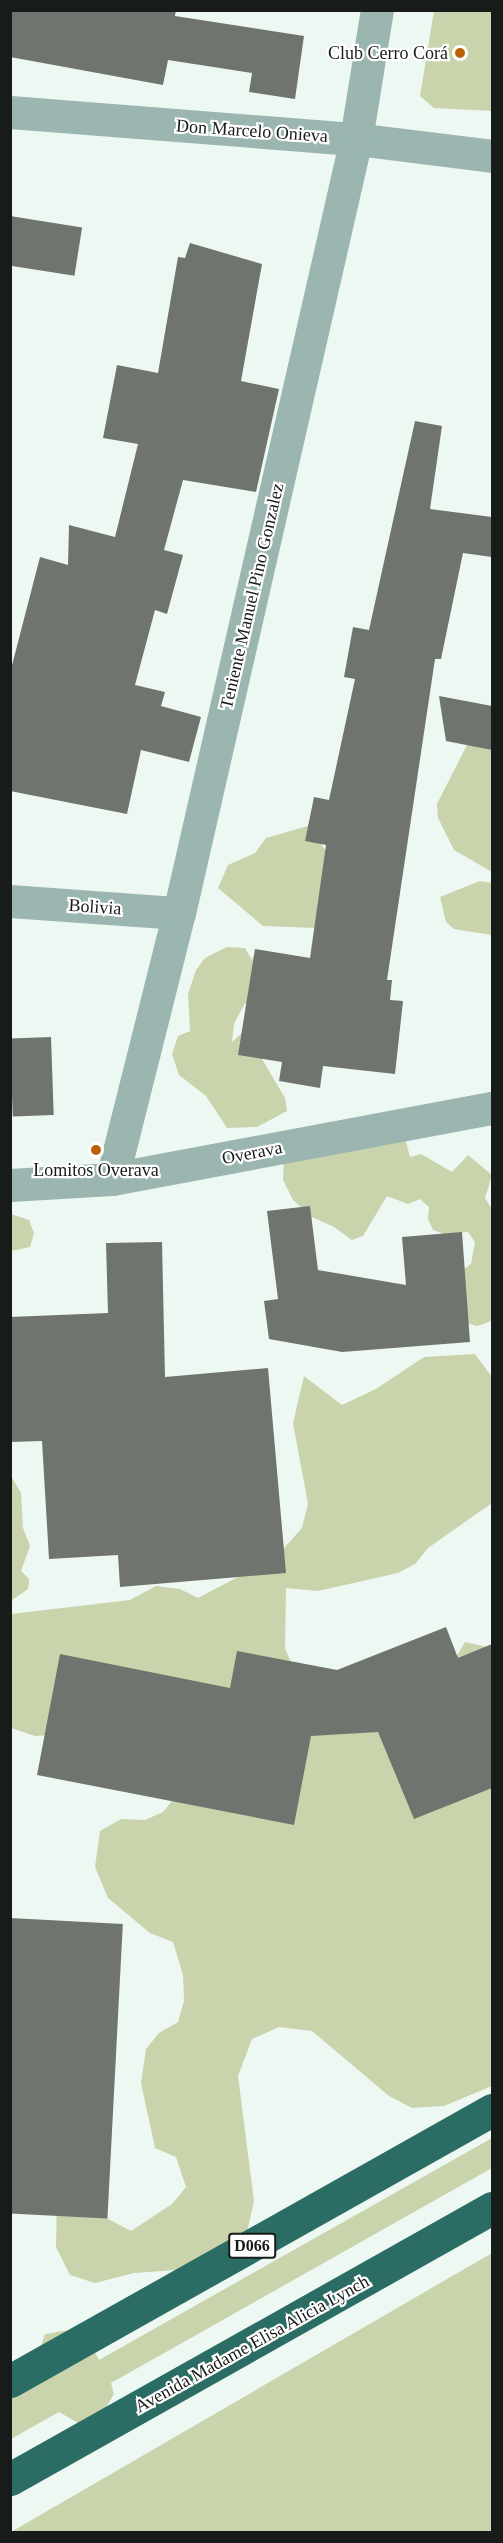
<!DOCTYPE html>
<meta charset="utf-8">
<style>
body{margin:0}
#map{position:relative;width:503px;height:2543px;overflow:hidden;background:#eef8f2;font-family:"Times New Roman",serif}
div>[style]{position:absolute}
.green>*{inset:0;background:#c9d3ac}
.building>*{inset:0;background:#6f756e;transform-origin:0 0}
.minor>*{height:33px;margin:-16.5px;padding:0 16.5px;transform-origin:16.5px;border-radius:16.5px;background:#9bb6b1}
.highway>*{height:33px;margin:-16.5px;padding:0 16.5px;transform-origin:16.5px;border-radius:16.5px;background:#2b6d65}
.dots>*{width:16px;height:16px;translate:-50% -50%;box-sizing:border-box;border:3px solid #fff;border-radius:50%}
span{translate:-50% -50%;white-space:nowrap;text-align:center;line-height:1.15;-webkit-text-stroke:4.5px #fff;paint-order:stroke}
.shield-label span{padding:2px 4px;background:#fff;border:2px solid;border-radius:4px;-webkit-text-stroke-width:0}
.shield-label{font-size:16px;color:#171b19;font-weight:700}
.poi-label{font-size:18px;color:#171b19}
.right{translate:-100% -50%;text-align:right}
.street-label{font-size:18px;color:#171b19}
.frame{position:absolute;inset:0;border:12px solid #171b19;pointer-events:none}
</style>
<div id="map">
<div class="green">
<i style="clip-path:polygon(434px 11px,492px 11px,492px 111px,434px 108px,420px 96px)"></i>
<i style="clip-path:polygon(492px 733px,492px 872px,454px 850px,438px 818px,437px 804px,471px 737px)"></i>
<i style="clip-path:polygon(308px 826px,346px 879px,315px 928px,263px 926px,218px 888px,228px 865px,255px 853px,266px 838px)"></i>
<i style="clip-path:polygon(480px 881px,492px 883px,492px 935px,454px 929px,446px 922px,440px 897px)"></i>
<i style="clip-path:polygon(227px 947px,245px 948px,252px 960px,254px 955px,259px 992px,244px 1005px,234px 1024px,232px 1042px,242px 1033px,262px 1059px,285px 1098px,287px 1111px,257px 1127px,227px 1128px,206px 1096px,179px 1075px,172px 1054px,178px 1036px,190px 1031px,188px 994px,196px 970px,205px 958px)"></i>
<i style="clip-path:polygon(328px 1122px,404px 1134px,410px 1157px,421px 1154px,452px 1172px,468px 1155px,492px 1175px,485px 1198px,492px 1209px,492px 1319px,489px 1322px,477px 1326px,466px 1323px,460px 1272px,471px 1264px,475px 1242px,468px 1232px,444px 1234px,433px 1230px,428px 1219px,429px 1207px,420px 1199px,408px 1204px,387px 1196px,363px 1236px,352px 1240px,334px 1227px,312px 1217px,293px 1200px,283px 1180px,284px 1156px,305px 1128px)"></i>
<i style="clip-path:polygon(11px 1214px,29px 1220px,34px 1233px,30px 1247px,11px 1251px)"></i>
<i style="clip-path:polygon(475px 1354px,492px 1377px,492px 1503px,428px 1548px,415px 1564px,398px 1573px,318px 1591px,286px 1588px,285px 1648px,310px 1708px,449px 1669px,465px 1642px,492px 1648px,492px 2086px,444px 2106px,412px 2108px,389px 2096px,312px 2031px,279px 2027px,252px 2039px,238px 2076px,254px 2201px,247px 2232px,177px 2270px,134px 2273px,95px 2283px,70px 2275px,56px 2247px,57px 2192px,131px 2231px,172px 2204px,186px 2187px,176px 2157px,155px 2148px,141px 2083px,146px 2049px,159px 2033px,178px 2022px,184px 2001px,183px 1975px,173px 1942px,150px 1933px,108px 1898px,95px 1867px,100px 1831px,121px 1819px,145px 1820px,163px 1812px,181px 1790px,67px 1734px,35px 1736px,11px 1728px,11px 1614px,130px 1600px,156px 1586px,180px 1589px,198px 1598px,276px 1557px,302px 1528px,308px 1504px,293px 1423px,304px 1376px,342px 1405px,376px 1389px,424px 1357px)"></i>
<i style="clip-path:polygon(11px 1476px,21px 1493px,23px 1528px,30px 1546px,21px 1571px,29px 1579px,28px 1589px,12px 1600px)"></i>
<i style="clip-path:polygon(492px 2138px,492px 2168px,111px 2383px,114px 2394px,101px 2416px,80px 2424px,59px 2412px,11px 2439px,11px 2364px,38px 2355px,45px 2334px,69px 2330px,90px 2343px,99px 2360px)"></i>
<i style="clip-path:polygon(492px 2253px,492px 2532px,11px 2532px)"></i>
</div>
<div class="building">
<i style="clip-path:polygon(10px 10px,176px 10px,175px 16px,304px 36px,295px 99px,249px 92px,252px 73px,168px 60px,163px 85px,10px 57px)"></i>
<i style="left:10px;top:216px;width:73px;height:49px;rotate:9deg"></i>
<i style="clip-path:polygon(190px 243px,262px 264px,241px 381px,279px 389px,256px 492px,183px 480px,164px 550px,183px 555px,167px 614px,155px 610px,135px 685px,165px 692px,161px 706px,201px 717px,189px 762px,141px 750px,127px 814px,10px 791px,10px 673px,40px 557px,68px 565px,69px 525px,115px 537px,138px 444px,103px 438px,117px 365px,158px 373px,178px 257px,185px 258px)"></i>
<i style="clip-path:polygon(415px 421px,442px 426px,430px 509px,492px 517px,492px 557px,463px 553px,441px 659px,435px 659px,387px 980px,392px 980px,390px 1000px,403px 1001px,395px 1074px,323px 1066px,320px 1088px,279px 1081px,282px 1062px,238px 1055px,255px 949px,310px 958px,326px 845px,305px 841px,314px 797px,329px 800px,355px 679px,344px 677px,353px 627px,369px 630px)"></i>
<i style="clip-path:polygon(439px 696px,492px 706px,492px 750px,446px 741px)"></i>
<i style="left:51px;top:1037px;width:78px;height:41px;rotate:88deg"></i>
<i style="clip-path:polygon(310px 1206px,318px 1270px,406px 1285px,402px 1237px,462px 1232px,470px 1342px,342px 1352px,269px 1339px,264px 1301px,278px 1299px,267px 1211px)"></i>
<i style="clip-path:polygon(162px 1242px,165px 1377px,268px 1368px,286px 1573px,120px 1587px,118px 1555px,49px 1559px,42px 1441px,10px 1442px,10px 1317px,108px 1313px,106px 1243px)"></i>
<i style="clip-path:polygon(446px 1627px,458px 1658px,492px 1644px,492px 1788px,414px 1819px,378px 1732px,311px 1736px,294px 1825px,37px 1775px,60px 1654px,230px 1688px,237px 1651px,337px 1670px)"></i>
<i style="left:10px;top:1918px;width:113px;height:295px;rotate:3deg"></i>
</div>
<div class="minor">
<i style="left:10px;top:112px;width:347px;rotate:4.5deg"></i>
<i style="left:356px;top:139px;width:137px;rotate:7.1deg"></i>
<i style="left:10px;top:901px;width:169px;rotate:4.1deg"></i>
<i style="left:112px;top:1179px;width:274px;rotate:-75.9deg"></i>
<i style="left:179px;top:913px;width:794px;rotate:-77.12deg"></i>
<i style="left:356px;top:139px;width:131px;rotate:-80.8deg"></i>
<i style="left:10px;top:1185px;width:102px;rotate:-3.4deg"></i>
<i style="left:112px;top:1179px;width:387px;rotate:-10.6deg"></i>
</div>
<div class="highway">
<i style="left:10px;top:2381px;width:553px;rotate:-29.35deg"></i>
<i style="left:10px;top:2479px;width:553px;rotate:-29.35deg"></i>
</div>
<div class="dots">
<i style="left:460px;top:53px;background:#bb6102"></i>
<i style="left:96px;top:1150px;background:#bb6102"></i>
</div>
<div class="shield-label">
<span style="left:252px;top:2246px">D066</span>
</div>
<div class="poi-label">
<span class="right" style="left:448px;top:53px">Club Cerro Corá</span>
<span style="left:96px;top:1170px">Lomitos Overava</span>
</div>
<div class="street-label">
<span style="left:252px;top:131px;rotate:4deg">Don Marcelo Onieva</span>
<span style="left:252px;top:596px;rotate:-77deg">Teniente Manuel Pino Gonzalez</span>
<span style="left:95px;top:907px;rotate:4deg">Bolivia</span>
<span style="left:252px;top:1153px;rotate:-11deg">Overava</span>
<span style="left:252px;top:2344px;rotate:-29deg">Avenida Madame Elisa Alicia Lynch</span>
</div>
<div class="frame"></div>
</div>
